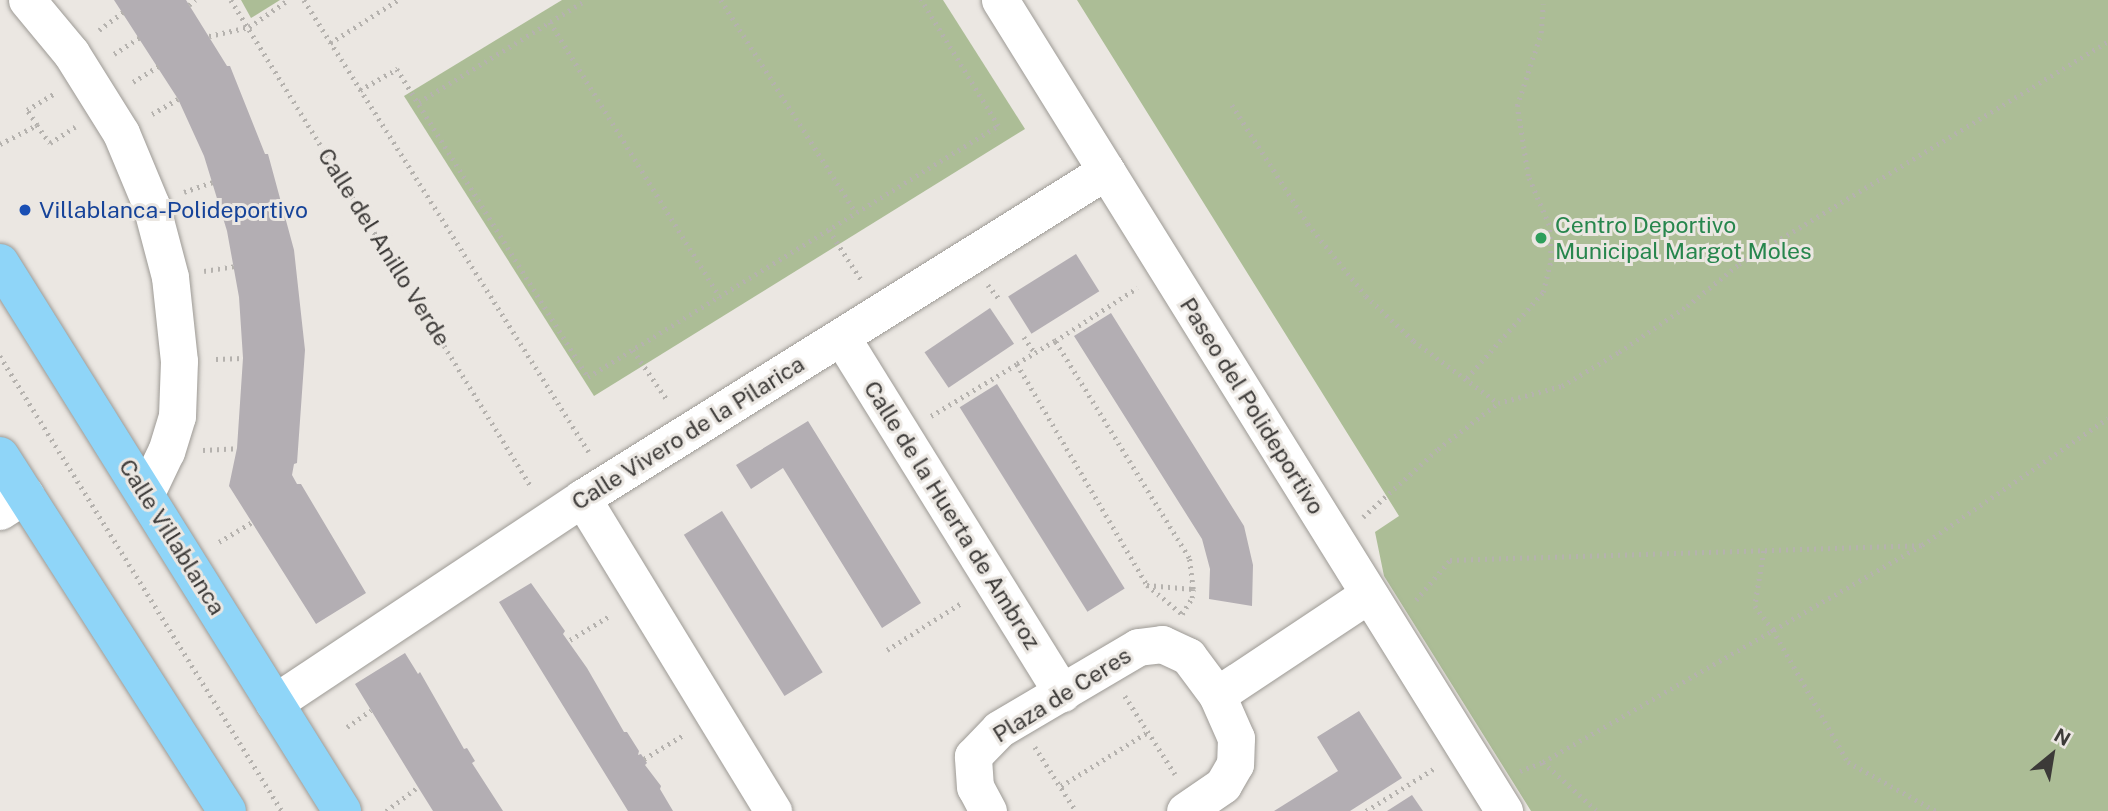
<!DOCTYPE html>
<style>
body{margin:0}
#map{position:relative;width:2108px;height:811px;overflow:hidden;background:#ebe7e2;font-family:"Public Sans",sans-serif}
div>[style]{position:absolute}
.green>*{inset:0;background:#acbd96}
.building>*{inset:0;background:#b3aeb3;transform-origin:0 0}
.path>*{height:4.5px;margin-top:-2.25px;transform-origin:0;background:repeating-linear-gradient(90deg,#b5b2ae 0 2px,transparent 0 7px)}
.roads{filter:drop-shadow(0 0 2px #9d9a95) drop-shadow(0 0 2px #9d9a95)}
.minor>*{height:37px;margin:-18.5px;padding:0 18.5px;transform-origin:18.5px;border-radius:18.5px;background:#fff}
.major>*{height:38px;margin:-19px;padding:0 19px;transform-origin:19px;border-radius:19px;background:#8fd5f8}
.dots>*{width:19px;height:19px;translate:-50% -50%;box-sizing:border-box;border:4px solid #ebe7e2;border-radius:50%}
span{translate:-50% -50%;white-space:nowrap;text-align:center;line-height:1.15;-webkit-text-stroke:6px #ebe7e2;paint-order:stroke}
.transit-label{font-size:23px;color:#164399}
.left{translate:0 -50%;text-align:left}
.leisure-label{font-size:23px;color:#27864d}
.street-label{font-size:23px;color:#3c3a38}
.north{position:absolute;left:2017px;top:720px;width:70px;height:70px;-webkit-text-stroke:5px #ebe7e2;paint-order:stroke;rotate:30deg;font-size:19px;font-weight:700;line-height:28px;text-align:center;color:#3c3a38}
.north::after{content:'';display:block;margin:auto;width:24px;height:32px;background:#3c3a38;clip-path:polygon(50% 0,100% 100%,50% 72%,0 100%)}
</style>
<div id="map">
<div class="green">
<i style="clip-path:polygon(241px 0,280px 0,251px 18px)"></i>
<i style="clip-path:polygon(562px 0,943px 0,1025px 129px,594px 396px,404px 96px)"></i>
<i style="clip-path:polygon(1077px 0,2108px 0,2108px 811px,1531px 811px,1384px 576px,1375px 532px,1399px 516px)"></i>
</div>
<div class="building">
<i style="clip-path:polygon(114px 0,186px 0,227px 66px,230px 66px,265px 154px,268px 154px,294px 250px,305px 350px,297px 463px,294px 464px,292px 475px,297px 484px,301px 484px,366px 593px,316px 624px,229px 486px,237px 448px,243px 358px,239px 297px,227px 231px,204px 156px,178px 99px)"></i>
<i style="left:1076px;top:254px;width:44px;height:80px;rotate:58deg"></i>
<i style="left:990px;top:308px;width:43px;height:79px;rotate:56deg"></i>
<i style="clip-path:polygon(1111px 313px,1244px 526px,1253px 565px,1252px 606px,1209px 599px,1210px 569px,1202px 539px,1074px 336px)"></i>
<i style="left:997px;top:384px;width:241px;height:44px;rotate:58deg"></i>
<i style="clip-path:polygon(808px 421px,921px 603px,882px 628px,783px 468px,751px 489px,736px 465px)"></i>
<i style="left:722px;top:511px;width:190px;height:45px;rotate:58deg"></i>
<i style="clip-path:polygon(531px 583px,565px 631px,563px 634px,587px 668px,624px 732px,627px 732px,639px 751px,638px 755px,641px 754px,647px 763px,645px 765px,661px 786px,660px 789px,673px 811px,628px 811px,499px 602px)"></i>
<i style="clip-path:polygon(405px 653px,418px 674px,420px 672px,464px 749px,467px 748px,475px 761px,472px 763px,503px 811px,433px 811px,418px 787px,355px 684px)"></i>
<i style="clip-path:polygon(1359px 711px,1402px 778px,1350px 811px,1274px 811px,1338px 771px,1317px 737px)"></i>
<i style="clip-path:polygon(1412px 795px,1423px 811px,1387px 811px)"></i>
</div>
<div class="path">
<i style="left:231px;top:0;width:573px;rotate:58.33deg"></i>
<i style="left:304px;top:0;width:534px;rotate:57.77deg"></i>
<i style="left:721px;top:0;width:252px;rotate:57.6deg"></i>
<i style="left:189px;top:5px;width:8px;rotate:-40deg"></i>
<i style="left:550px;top:22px;width:323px;rotate:58.3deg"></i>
<i style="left:99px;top:30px;width:30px;rotate:-37deg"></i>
<i style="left:209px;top:36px;width:41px;rotate:-12.7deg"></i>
<i style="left:249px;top:27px;width:47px;rotate:-34.7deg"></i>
<i style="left:330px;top:43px;width:80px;rotate:-32.3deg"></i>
<i style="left:114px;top:54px;width:31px;rotate:-33deg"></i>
<i style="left:133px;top:82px;width:31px;rotate:-32deg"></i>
<i style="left:360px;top:90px;width:43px;rotate:-29.6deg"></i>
<i style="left:397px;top:69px;width:362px;rotate:58.2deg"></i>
<i style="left:588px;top:377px;width:481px;rotate:-31.5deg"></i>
<i style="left:998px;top:126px;width:148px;rotate:-121.4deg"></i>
<i style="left:419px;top:102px;width:196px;rotate:-31.4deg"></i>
<i style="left:1232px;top:105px;width:141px;rotate:57.4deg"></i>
<i style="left:1308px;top:224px;width:92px;rotate:51.1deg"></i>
<i style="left:1366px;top:296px;width:66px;rotate:43.2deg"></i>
<i style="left:1414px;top:341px;width:104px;rotate:36.4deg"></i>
<i style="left:1498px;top:403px;width:66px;rotate:-14.9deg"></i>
<i style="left:1562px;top:386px;width:66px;rotate:-30.8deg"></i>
<i style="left:1619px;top:352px;width:82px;rotate:-34.1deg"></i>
<i style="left:1687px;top:306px;width:67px;rotate:-38.9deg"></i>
<i style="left:1739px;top:264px;width:431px;rotate:-31.1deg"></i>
<i style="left:152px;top:114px;width:30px;rotate:-30deg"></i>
<i style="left:37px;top:125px;width:18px;rotate:-124deg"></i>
<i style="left:27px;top:110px;width:33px;rotate:-31deg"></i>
<i style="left:0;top:144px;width:42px;rotate:-27.2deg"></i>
<i style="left:37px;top:125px;width:22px;rotate:54deg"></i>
<i style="left:50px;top:143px;width:30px;rotate:-33deg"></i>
<i style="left:184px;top:192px;width:31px;rotate:-19deg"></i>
<i style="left:829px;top:230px;width:61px;rotate:57.1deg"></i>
<i style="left:204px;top:271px;width:31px;rotate:-9deg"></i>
<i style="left:988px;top:285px;width:19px;rotate:51deg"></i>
<i style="left:1024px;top:337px;width:19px;rotate:55deg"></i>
<i style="left:1055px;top:341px;width:98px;rotate:-32.9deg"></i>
<i style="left:633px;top:350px;width:62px;rotate:55.5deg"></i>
<i style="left:0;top:356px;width:535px;rotate:58.21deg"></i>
<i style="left:216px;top:359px;width:27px;rotate:-2deg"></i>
<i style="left:1467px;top:378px;width:115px;rotate:-48.5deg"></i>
<i style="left:1543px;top:292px;width:33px;rotate:-76deg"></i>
<i style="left:1551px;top:260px;width:35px;rotate:-93deg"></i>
<i style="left:1549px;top:225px;width:53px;rotate:-113.2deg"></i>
<i style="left:1528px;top:176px;width:71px;rotate:-98.9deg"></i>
<i style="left:1517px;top:106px;width:77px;rotate:-71.8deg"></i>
<i style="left:1541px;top:33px;width:29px;rotate:-86deg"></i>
<i style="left:931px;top:416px;width:100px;rotate:-31.2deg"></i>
<i style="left:203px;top:450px;width:34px;rotate:-3deg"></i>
<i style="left:1363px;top:517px;width:101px;rotate:-42.2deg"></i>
<i style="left:1438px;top:449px;width:76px;rotate:-37.5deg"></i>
<i style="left:219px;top:542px;width:39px;rotate:-31deg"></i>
<i style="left:1764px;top:551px;width:56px;rotate:99.3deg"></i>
<i style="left:1755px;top:606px;width:30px;rotate:53deg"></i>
<i style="left:1773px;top:630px;width:152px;rotate:60.4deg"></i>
<i style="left:1848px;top:762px;width:101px;rotate:29.1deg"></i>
<i style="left:1147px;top:585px;width:45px;rotate:39.6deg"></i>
<i style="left:1182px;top:614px;width:19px;rotate:-58deg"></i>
<i style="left:1192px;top:598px;width:9px;rotate:-84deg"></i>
<i style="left:1193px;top:589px;width:31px;rotate:-97deg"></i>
<i style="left:1189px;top:558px;width:255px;rotate:-121.7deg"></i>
<i style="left:1055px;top:341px;width:44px;rotate:148.8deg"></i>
<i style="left:1017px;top:364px;width:256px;rotate:59.5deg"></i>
<i style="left:1147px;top:585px;width:46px;rotate:5deg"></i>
<i style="left:1416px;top:600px;width:52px;rotate:-49.6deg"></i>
<i style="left:1450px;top:560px;width:471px;rotate:-1.8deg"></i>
<i style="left:570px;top:640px;width:48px;rotate:-31.4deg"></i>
<i style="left:887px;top:650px;width:90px;rotate:-32.3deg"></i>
<i style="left:1125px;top:696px;width:93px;rotate:57.3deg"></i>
<i style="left:347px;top:727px;width:29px;rotate:-35deg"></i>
<i style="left:1035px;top:747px;width:76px;rotate:57.4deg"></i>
<i style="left:644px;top:759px;width:48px;rotate:-31.4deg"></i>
<i style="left:1543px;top:762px;width:73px;rotate:42.2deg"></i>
<i style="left:1520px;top:771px;width:25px;rotate:-21deg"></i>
<i style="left:1543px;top:762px;width:437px;rotate:-29.8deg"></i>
<i style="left:1922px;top:545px;width:225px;rotate:-34.3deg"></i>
<i style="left:1061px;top:786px;width:102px;rotate:-31.8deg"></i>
<i style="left:386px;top:811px;width:40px;rotate:-37deg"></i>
<i style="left:1366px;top:811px;width:81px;rotate:-31.9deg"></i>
</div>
<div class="roads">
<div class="minor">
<i style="left:27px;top:0;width:69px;rotate:50.3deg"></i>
<i style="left:71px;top:53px;width:94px;rotate:58deg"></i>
<i style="left:121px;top:133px;width:78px;rotate:67.4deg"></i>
<i style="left:151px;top:205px;width:74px;rotate:75.2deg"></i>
<i style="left:170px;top:277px;width:84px;rotate:83.9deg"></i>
<i style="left:179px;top:361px;width:55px;rotate:92.1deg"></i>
<i style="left:177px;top:416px;width:37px;rotate:107deg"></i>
<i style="left:166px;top:451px;width:47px;rotate:115.5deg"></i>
<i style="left:1000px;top:0;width:955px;rotate:58.14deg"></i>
<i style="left:842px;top:338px;width:418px;rotate:58.2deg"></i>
<i style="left:582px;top:498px;width:367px;rotate:58.6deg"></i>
<i style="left:0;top:511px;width:30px;rotate:-33deg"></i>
<i style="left:1217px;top:695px;width:182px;rotate:-33.6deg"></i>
<i style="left:274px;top:703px;width:370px;rotate:-33.6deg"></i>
<i style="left:582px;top:498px;width:618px;rotate:-31.97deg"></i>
<i style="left:988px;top:811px;width:27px;rotate:-118deg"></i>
<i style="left:975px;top:787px;width:31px;rotate:-94deg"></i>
<i style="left:973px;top:756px;width:37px;rotate:-46deg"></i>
<i style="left:999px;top:729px;width:161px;rotate:-30.5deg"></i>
<i style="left:1138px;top:647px;width:24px;rotate:-7deg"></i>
<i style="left:1162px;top:644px;width:29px;rotate:25deg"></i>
<i style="left:1188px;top:656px;width:49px;rotate:53.4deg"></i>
<i style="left:1217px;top:695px;width:47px;rotate:66.2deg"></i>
<i style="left:1236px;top:738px;width:26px;rotate:92deg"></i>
<i style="left:1235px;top:764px;width:24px;rotate:120deg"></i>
<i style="left:1223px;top:785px;width:46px;rotate:145.6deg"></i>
</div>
<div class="major">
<i style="left:0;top:263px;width:646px;rotate:58.03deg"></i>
<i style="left:0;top:456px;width:421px;rotate:57.4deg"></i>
</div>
</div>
<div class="dots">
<i style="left:25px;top:210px;background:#1a4fb4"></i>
<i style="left:1541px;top:238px;background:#2e9e5b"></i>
</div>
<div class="transit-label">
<span class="left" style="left:39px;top:210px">Villablanca-Polideportivo</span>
</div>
<div class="leisure-label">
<span class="left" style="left:1555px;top:238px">Centro Deportivo<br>Municipal Margot Moles</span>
</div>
<div class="street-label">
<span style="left:384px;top:247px;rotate:58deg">Calle del Anillo Verde</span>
<span style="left:1252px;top:406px;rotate:58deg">Paseo del Polideportivo</span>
<span style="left:688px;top:433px;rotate:-32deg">Calle Vivero de la Pilarica</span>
<span style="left:952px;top:515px;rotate:58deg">Calle de la Huerta de Ambroz</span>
<span style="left:172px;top:537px;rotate:58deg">Calle Villablanca</span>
<span style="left:1062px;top:695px;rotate:-32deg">Plaza de Ceres</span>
</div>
<div class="north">N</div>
</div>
